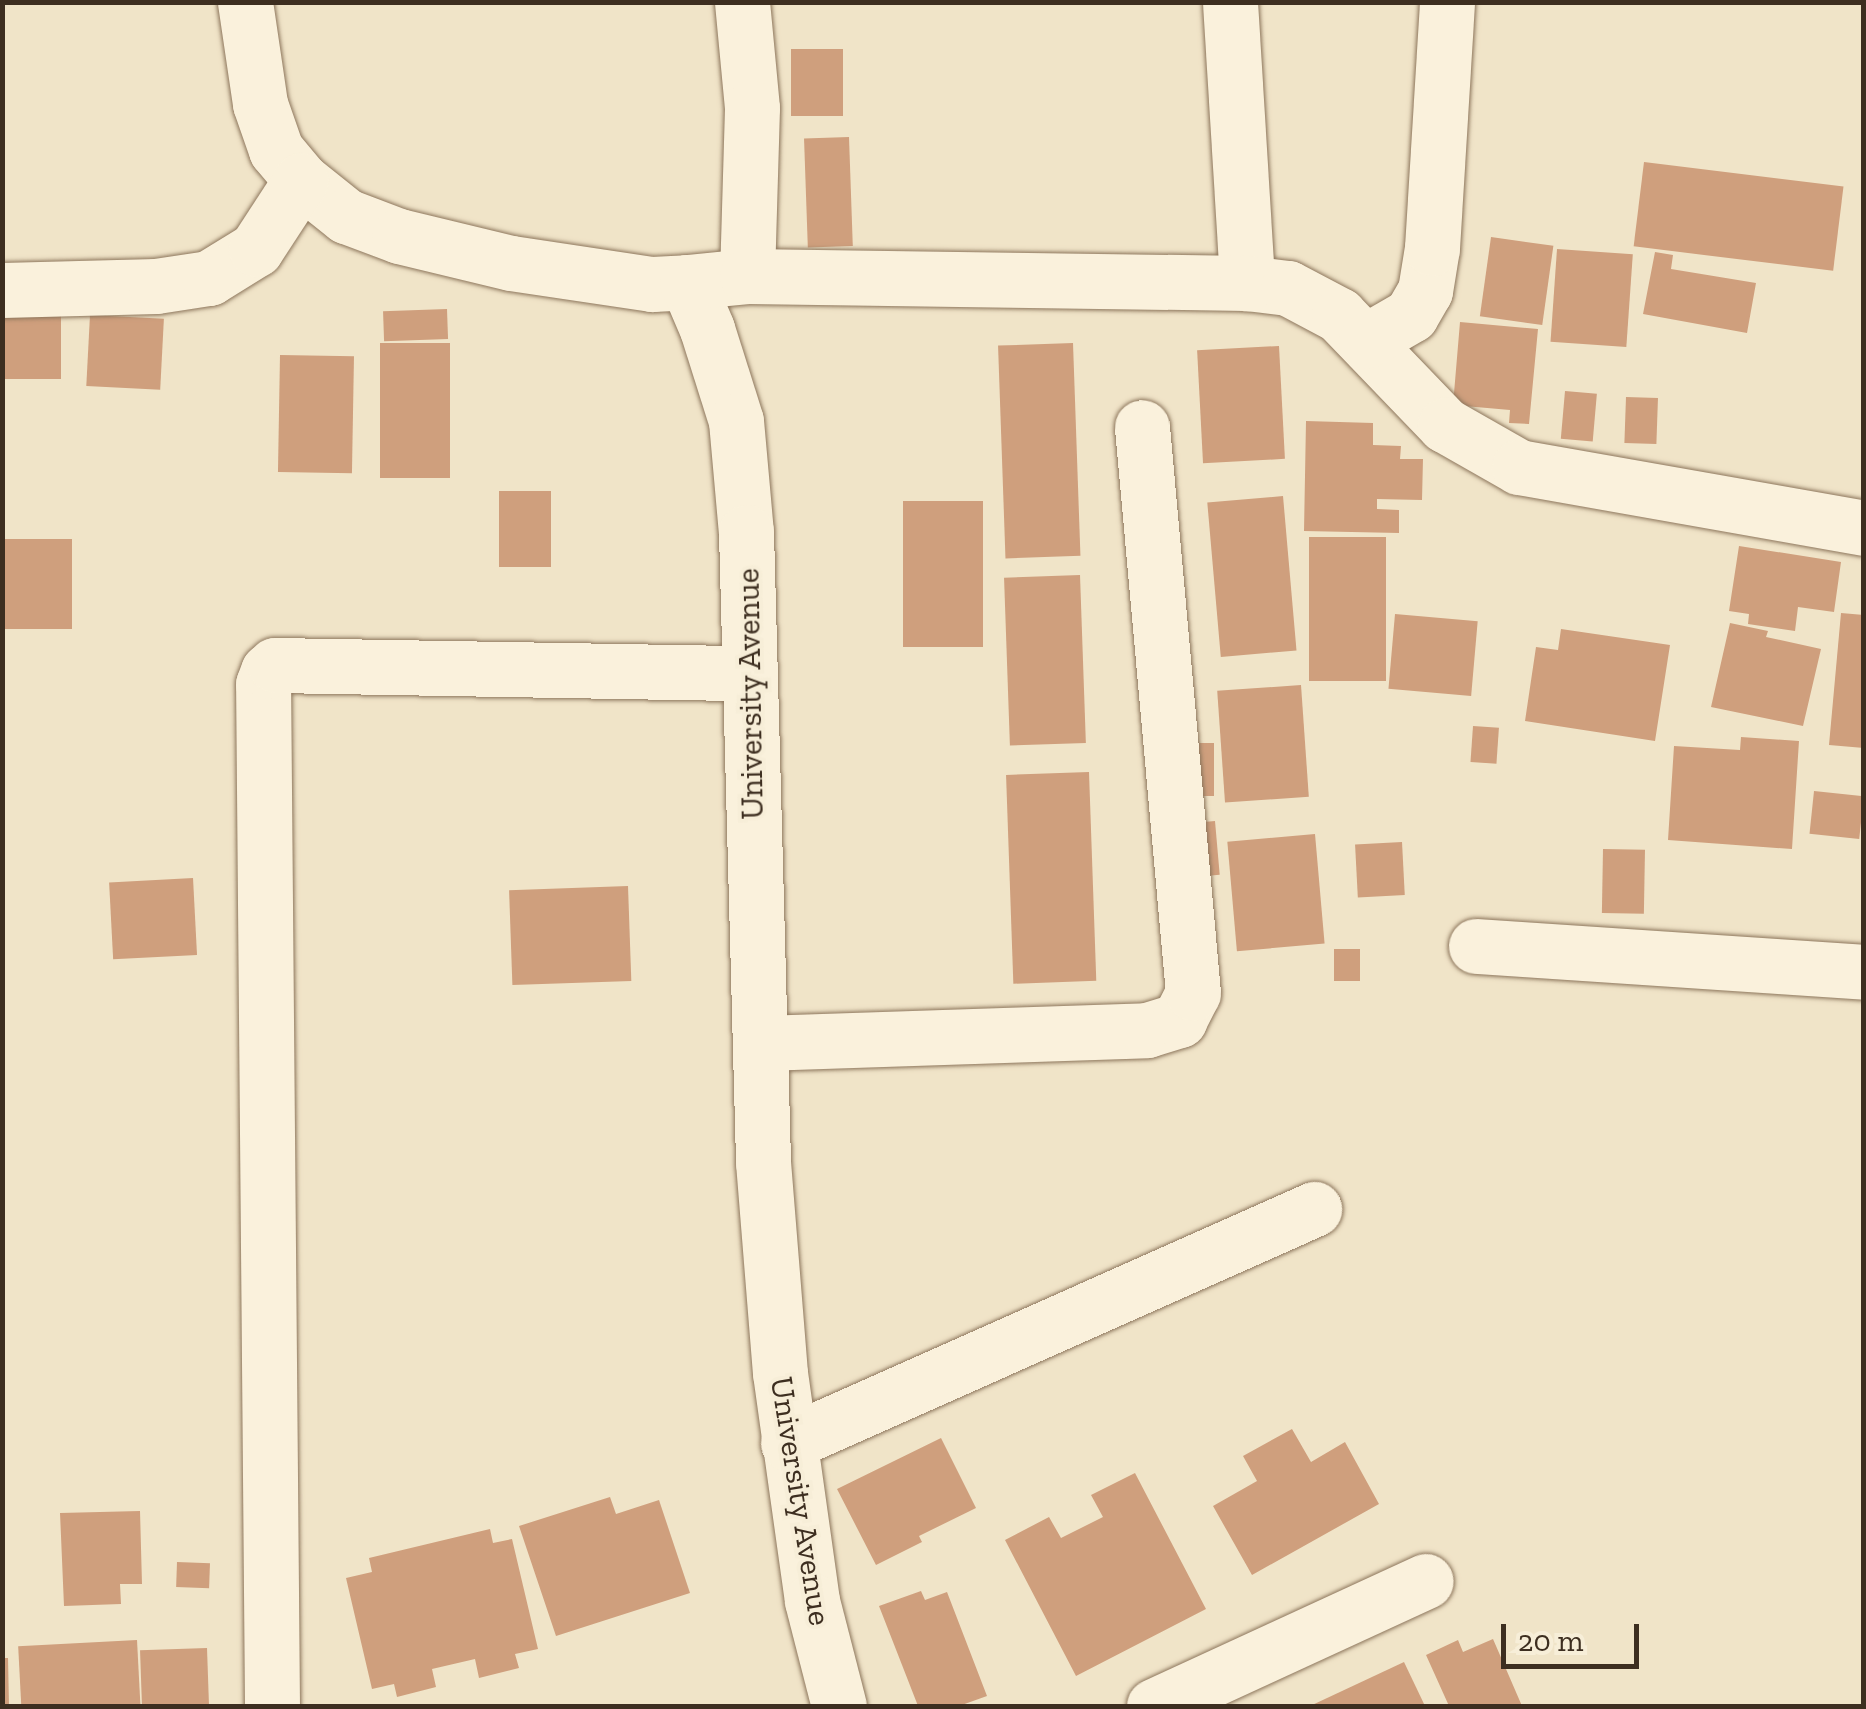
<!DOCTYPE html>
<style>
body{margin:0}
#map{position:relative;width:1866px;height:1709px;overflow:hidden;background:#f0e4c8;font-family:"Zilla Slab",serif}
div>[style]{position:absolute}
.building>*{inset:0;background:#cf9f7d;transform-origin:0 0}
.roads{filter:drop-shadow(0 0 2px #8d765c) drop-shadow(0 0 2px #8d765c)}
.minor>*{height:55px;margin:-27.5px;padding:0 27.5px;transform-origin:27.5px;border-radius:27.5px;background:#faf1dc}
span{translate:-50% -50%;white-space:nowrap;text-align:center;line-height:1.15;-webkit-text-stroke:8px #f7eed8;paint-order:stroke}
.street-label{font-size:32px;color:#3d2e20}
.frame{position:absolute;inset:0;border:5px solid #3d2e20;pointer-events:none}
.scale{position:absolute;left:1501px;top:1624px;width:138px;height:45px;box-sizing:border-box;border:5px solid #3d2e20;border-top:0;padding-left:12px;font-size:30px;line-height:35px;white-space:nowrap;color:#3d2e20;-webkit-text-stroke:8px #f7eed8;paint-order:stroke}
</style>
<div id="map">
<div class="building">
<i style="left:791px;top:49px;width:52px;height:67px"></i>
<i style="left:849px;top:137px;width:109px;height:45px;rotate:88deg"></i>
<i style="left:1644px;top:162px;width:201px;height:85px;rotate:7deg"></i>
<i style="left:1491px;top:237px;width:63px;height:80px;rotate:8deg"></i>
<i style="left:1557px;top:249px;width:76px;height:93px;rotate:4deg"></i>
<i style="clip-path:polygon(1655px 252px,1673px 255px,1671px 269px,1756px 283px,1747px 333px,1643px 314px)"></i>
<i style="left:61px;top:303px;width:76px;height:59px;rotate:90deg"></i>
<i style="left:447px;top:309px;width:30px;height:64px;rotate:88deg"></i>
<i style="left:90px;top:315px;width:74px;height:71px;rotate:3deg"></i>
<i style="clip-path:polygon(1460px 322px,1538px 329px,1529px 424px,1509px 423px,1510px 410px,1453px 405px)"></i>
<i style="left:380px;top:343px;width:70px;height:135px"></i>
<i style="left:1073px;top:343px;width:213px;height:75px;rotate:88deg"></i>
<i style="left:1279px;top:346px;width:113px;height:82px;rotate:87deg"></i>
<i style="left:280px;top:355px;width:74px;height:117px;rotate:1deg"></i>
<i style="left:1565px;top:391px;width:32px;height:48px;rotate:5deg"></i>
<i style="left:1626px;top:397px;width:32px;height:46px;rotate:2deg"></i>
<i style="clip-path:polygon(1306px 421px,1373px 423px,1373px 445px,1401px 446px,1400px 459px,1423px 459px,1422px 500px,1377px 499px,1377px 509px,1399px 510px,1399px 533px,1304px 531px)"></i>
<i style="left:499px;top:491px;width:52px;height:76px"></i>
<i style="left:1283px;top:496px;width:155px;height:76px;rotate:85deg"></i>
<i style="left:903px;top:501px;width:80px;height:146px"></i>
<i style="left:1386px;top:537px;width:144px;height:77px;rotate:90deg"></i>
<i style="left:2px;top:539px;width:70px;height:90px"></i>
<i style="clip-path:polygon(1739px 546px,1841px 562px,1834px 612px,1798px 607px,1795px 631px,1748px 624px,1749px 614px,1729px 611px)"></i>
<i style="left:1080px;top:575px;width:168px;height:76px;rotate:88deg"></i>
<i style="clip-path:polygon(1841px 613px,1864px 615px,1864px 748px,1829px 745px)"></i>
<i style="left:1395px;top:614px;width:83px;height:75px;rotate:5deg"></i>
<i style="clip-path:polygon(1730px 623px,1768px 631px,1766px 637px,1821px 649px,1803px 726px,1711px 707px)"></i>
<i style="clip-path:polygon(1561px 629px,1670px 645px,1655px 741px,1525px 721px,1536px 647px,1558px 650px)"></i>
<i style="left:1301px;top:685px;width:112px;height:84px;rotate:86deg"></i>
<i style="left:1473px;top:726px;width:26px;height:36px;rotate:4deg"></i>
<i style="clip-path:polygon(1741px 737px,1799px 741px,1792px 849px,1668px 840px,1674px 746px,1740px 750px)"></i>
<i style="left:1181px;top:743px;width:33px;height:53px"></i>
<i style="left:1089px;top:772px;width:209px;height:83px;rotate:88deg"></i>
<i style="left:1814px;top:791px;width:50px;height:43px;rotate:6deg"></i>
<i style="left:1215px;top:821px;width:54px;height:28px;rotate:85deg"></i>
<i style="left:1315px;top:834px;width:110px;height:88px;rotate:85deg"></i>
<i style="left:1402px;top:842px;width:53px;height:47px;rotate:87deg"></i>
<i style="left:1603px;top:849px;width:42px;height:64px;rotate:1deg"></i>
<i style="left:193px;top:878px;width:77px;height:84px;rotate:87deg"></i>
<i style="left:628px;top:886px;width:95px;height:119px;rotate:88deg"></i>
<i style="left:1334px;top:949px;width:26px;height:32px"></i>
<i style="clip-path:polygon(1292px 1429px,1311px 1462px,1345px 1442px,1379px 1504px,1252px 1575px,1213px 1506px,1257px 1481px,1243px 1456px)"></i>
<i style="clip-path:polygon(941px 1438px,976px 1508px,919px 1536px,922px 1542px,876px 1565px,837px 1489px)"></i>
<i style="clip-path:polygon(1135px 1473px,1206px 1609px,1076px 1676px,1005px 1540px,1049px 1517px,1061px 1538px,1103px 1517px,1091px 1495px)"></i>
<i style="clip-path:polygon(610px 1497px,616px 1514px,659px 1500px,690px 1593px,556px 1636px,519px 1526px)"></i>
<i style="clip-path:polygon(140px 1511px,142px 1584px,120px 1584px,121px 1604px,64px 1606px,60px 1513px)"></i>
<i style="clip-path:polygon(490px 1529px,493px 1543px,512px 1539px,538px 1649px,515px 1654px,519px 1668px,479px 1678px,475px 1659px,432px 1669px,436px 1687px,397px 1697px,394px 1684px,372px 1689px,346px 1578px,372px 1572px,369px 1558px)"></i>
<i style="left:177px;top:1562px;width:33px;height:25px;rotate:2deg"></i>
<i style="clip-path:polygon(921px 1591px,925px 1600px,947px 1592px,987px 1696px,959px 1706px,918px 1706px,879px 1606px)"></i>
<i style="clip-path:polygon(1493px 1639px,1522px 1706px,1449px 1706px,1426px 1655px,1458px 1640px,1463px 1652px)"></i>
<i style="left:137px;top:1640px;width:66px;height:119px;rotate:87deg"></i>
<i style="left:207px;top:1648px;width:58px;height:67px;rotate:88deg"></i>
<i style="clip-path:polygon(2px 1658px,8px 1658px,9px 1706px,2px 1706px)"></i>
<i style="clip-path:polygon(1404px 1662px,1425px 1706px,1310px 1706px)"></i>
</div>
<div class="roads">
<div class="minor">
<i style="left:245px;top:2px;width:103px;rotate:81.6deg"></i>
<i style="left:260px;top:104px;width:49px;rotate:70.8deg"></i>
<i style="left:276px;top:150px;width:39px;rotate:50deg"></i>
<i style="left:301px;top:180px;width:58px;rotate:38.7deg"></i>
<i style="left:346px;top:216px;width:57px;rotate:20.7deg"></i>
<i style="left:399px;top:236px;width:115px;rotate:13.6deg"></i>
<i style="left:511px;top:263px;width:143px;rotate:8.5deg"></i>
<i style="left:652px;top:284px;width:35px;rotate:-3deg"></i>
<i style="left:687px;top:282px;width:51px;rotate:66.9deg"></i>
<i style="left:707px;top:329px;width:96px;rotate:72.5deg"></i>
<i style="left:736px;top:421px;width:111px;rotate:84.9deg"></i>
<i style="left:746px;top:532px;width:630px;rotate:88.45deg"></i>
<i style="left:763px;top:1162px;width:212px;rotate:85.4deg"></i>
<i style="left:780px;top:1373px;width:230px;rotate:82deg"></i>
<i style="left:812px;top:1601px;width:108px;rotate:75.6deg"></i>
<i style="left:742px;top:2px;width:106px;rotate:84.6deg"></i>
<i style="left:752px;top:108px;width:168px;rotate:91.7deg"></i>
<i style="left:1230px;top:2px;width:282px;rotate:86.5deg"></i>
<i style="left:687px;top:282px;width:60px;rotate:-5.7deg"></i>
<i style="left:747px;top:276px;width:500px;rotate:0.8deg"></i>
<i style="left:1247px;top:283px;width:41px;rotate:7deg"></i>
<i style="left:1288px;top:288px;width:58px;rotate:27.9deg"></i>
<i style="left:1339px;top:315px;width:153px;rotate:46.1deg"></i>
<i style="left:1445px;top:425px;width:85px;rotate:29.6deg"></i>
<i style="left:1519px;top:467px;width:350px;rotate:10deg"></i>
<i style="left:2px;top:290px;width:154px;rotate:-1.5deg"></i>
<i style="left:156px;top:286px;width:54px;rotate:-8.6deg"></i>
<i style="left:209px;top:278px;width:55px;rotate:-31.7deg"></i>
<i style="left:256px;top:249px;width:82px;rotate:-56.9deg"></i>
<i style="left:1366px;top:341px;width:52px;rotate:-30deg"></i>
<i style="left:1411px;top:315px;width:28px;rotate:-60deg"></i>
<i style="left:1425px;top:291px;width:44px;rotate:-80.8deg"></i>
<i style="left:1432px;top:248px;width:246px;rotate:-86.5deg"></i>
<i style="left:1476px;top:946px;width:389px;rotate:3.8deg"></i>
<i style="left:762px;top:1043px;width:385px;rotate:-1.9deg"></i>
<i style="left:1147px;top:1030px;width:34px;rotate:-17deg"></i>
<i style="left:1179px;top:1020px;width:30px;rotate:-63deg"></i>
<i style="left:1193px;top:993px;width:568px;rotate:-95.15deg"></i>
<i style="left:788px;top:1443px;width:576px;rotate:-23.98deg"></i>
<i style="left:272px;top:1706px;width:1022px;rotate:-90.5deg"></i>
<i style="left:263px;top:684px;width:14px;rotate:-69deg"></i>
<i style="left:268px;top:671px;width:9px;rotate:-41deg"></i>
<i style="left:275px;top:665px;width:474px;rotate:1deg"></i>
<i style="left:1154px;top:1706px;width:299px;rotate:-24.7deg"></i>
</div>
</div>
<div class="street-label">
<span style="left:750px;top:694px;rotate:-91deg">University Avenue</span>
<span style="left:801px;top:1501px;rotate:81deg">University Avenue</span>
</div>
<div class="frame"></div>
<div class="scale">20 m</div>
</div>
